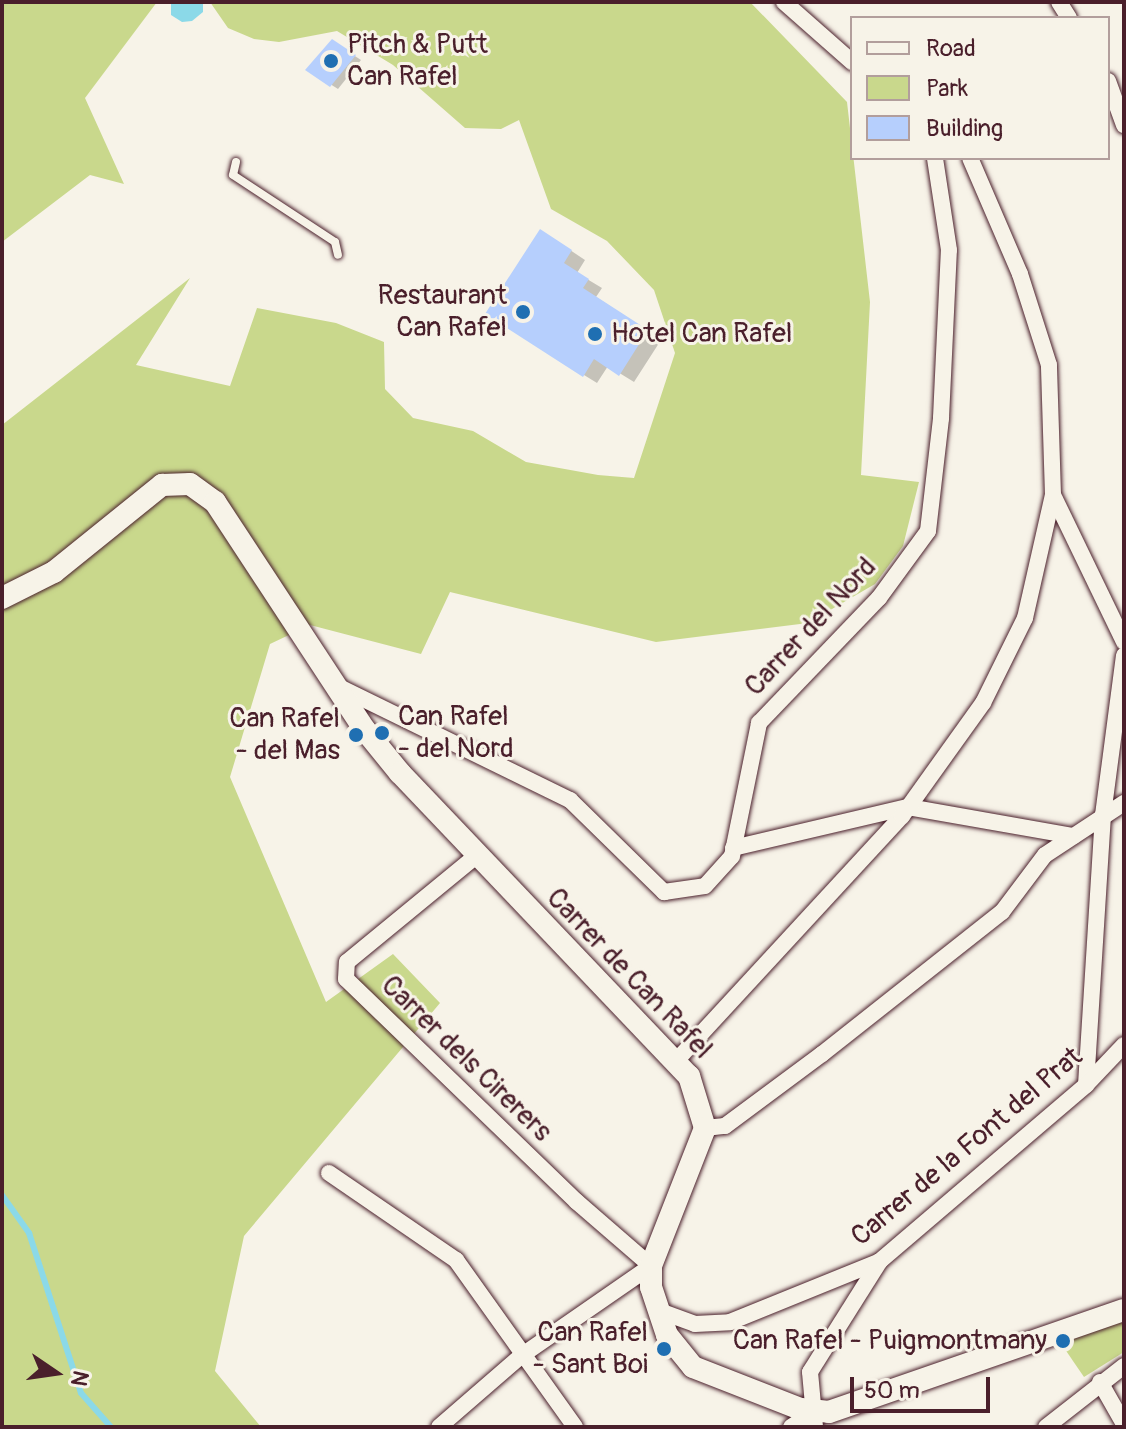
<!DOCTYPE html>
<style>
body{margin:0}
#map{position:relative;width:1126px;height:1429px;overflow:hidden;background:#f7f3e8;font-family:Pangolin,sans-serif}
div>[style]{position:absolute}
.green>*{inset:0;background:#c9d88c}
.water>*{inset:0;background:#8bd9e8}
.shadow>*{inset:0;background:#0003}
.stream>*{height:6px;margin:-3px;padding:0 3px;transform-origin:3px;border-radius:3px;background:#8bd9e8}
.building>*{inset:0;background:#b6cffd}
.roads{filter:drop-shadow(0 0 2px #4a1f2b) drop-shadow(0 0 2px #4a1f2b)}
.lane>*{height:8px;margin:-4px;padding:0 4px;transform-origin:4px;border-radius:4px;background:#f7f3e8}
.street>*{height:16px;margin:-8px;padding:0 8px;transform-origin:8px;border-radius:8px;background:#f7f3e8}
.secondary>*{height:22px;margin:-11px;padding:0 11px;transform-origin:11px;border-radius:11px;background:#f7f3e8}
.dots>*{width:22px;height:22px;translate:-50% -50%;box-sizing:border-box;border:4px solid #f7f3e8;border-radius:50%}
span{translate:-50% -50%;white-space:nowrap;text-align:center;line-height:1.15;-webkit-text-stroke:6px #f7f3e8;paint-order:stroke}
.poi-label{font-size:28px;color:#4a1f2b}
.left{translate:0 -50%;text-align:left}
.right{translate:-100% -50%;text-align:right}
.street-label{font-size:28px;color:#4a1f2b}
.frame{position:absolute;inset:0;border:4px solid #4a1f2b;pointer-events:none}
.legend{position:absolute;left:850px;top:16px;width:260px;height:144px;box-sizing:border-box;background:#f7f3e8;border:2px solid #b29e9c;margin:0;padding:10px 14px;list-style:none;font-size:24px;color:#4a1f2b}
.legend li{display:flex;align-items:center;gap:16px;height:40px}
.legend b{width:40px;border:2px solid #b29e9c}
.north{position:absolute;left:16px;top:1333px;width:80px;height:80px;-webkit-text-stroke:6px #f7f3e8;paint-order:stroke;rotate:103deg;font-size:22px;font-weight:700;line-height:32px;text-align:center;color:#4a1f2b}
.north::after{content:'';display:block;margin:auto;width:28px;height:36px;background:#4a1f2b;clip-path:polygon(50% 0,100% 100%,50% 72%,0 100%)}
.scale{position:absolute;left:850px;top:1377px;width:140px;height:36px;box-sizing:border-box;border:4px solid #4a1f2b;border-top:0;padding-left:10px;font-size:24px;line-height:28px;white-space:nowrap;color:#4a1f2b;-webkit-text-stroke:6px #f7f3e8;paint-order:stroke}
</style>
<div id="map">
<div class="green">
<i style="clip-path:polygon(2px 2px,157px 2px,85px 98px,124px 184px,90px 175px,2px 242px)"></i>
<i style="clip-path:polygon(210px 2px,750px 2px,847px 102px,870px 302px,861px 475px,919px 482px,903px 546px,875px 584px,808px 623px,656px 642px,450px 592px,421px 654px,310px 625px,270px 644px,230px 777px,326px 1002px,393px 954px,440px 1003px,244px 1236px,215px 1371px,261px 1427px,2px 1427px,2px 425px,190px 278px,136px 365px,230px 386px,257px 308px,336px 323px,384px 342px,385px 389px,413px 418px,473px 431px,526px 462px,598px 475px,634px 478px,675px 353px,654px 290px,607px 241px,551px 209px,519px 120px,501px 129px,465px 128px,393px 65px,337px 31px,279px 42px,254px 39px,228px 28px)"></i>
<i style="clip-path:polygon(1124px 1320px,1124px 1352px,1084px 1377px,1060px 1342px)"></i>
</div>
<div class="water">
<i style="clip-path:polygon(171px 2px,203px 2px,203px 12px,192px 21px,182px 22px,171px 15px)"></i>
</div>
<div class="shadow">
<i style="clip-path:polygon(338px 45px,361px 60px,338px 89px,308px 70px)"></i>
<i style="clip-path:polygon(555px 240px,585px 260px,577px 273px,602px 288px,596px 297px,661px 340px,634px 382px,608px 366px,597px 383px,584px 375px)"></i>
</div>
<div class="stream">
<i style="left:2px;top:1195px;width:47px;rotate:54.6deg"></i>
<i style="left:29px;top:1233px;width:168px;rotate:72deg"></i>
<i style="left:81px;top:1393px;width:45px;rotate:48.6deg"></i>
</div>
<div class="building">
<i style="clip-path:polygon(332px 39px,356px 55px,330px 87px,305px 70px)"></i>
<i style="clip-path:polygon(540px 229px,572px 250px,564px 263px,589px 279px,583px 288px,648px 330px,619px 376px,594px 359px,583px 377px,485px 314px)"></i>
</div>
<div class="roads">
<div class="lane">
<i style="left:236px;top:162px;width:13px;rotate:103deg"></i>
<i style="left:233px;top:175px;width:122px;rotate:33.3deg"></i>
<i style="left:335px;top:242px;width:13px;rotate:77deg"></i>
</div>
<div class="street">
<i style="left:784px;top:2px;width:91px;rotate:41.4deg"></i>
<i style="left:1059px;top:2px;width:19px;rotate:58deg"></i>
<i style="left:1108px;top:81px;width:47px;rotate:70deg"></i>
<i style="left:1054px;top:497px;width:161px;rotate:64.2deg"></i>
<i style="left:335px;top:685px;width:262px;rotate:26.1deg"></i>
<i style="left:570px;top:800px;width:132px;rotate:44.4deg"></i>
<i style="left:664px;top:892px;width:41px;rotate:-8.3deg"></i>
<i style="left:705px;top:886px;width:40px;rotate:-48deg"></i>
<i style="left:732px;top:856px;width:136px;rotate:-78.5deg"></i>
<i style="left:759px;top:723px;width:173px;rotate:-46.2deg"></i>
<i style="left:879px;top:598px;width:83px;rotate:-53.8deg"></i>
<i style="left:928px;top:531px;width:114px;rotate:-83.4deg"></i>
<i style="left:941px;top:418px;width:168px;rotate:-87.3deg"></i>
<i style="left:949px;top:250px;width:93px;rotate:-98.7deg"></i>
<i style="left:733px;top:848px;width:180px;rotate:-13.2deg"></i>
<i style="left:908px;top:807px;width:168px;rotate:10deg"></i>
<i style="left:676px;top:1061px;width:333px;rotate:-47.3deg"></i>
<i style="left:902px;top:816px;width:139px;rotate:-54.4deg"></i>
<i style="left:983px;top:703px;width:95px;rotate:-63.7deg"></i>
<i style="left:1025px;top:618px;width:126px;rotate:-77.2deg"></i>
<i style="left:1053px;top:495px;width:130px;rotate:-91.8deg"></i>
<i style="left:1049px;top:365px;width:96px;rotate:-107.7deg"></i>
<i style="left:1020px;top:274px;width:126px;rotate:-113.3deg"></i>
<i style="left:1086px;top:1085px;width:271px;rotate:-86.4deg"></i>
<i style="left:1103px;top:815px;width:161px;rotate:-82.5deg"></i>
<i style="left:705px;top:1128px;width:20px;rotate:-6deg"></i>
<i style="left:725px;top:1126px;width:121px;rotate:-36.6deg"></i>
<i style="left:822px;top:1054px;width:229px;rotate:-38.3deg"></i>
<i style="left:1002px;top:912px;width:71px;rotate:-53deg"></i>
<i style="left:1045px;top:855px;width:95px;rotate:-33.4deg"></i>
<i style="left:329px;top:1173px;width:154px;rotate:34.4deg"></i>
<i style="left:456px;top:1260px;width:205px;rotate:54.5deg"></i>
<i style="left:657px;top:1310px;width:40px;rotate:20.2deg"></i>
<i style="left:695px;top:1324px;width:35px;rotate:-3deg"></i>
<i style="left:730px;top:1322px;width:162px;rotate:-22.1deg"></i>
<i style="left:880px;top:1261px;width:271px;rotate:-40.5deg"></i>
<i style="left:1086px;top:1085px;width:55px;rotate:-46.5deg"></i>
<i style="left:1100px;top:1382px;width:48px;rotate:60.3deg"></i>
<i style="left:439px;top:1427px;width:108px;rotate:-40.9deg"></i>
<i style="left:521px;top:1356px;width:158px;rotate:-34.7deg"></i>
<i style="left:651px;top:1266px;width:98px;rotate:-139.1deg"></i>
<i style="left:577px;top:1202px;width:321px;rotate:-136deg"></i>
<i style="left:346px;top:979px;width:17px;rotate:-87deg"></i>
<i style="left:347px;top:962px;width:167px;rotate:-39.4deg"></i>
<i style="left:791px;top:1427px;width:27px;rotate:-33deg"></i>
<i style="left:815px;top:1427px;width:55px;rotate:-95.2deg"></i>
<i style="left:810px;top:1372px;width:131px;rotate:-57.8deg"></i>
<i style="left:1046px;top:1427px;width:99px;rotate:-38deg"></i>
</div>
<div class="secondary">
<i style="left:2px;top:598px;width:58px;rotate:-26.6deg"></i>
<i style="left:54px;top:572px;width:139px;rotate:-38.9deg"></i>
<i style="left:162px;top:485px;width:28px;rotate:-2deg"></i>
<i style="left:190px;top:484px;width:31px;rotate:36deg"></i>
<i style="left:215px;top:502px;width:273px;rotate:56.7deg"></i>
<i style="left:365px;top:730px;width:55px;rotate:50.9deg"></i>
<i style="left:400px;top:773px;width:419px;rotate:46.4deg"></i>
<i style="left:689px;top:1076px;width:54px;rotate:72.9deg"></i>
<i style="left:705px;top:1128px;width:148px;rotate:111.4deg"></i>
<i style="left:651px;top:1266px;width:21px;rotate:90deg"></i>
<i style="left:651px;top:1287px;width:51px;rotate:71.6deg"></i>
<i style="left:667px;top:1335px;width:41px;rotate:50.9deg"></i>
<i style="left:693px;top:1367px;width:116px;rotate:21.3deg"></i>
<i style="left:801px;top:1409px;width:28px;rotate:6deg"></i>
<i style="left:829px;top:1412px;width:312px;rotate:-19.1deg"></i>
</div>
</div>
<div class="dots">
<i style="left:331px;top:61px;background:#1f6fb2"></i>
<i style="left:523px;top:312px;background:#1f6fb2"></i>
<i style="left:595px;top:334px;background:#1f6fb2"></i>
<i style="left:382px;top:733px;background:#1f6fb2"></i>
<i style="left:356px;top:735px;background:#1f6fb2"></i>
<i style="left:1063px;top:1341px;background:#1f6fb2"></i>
<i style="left:664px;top:1349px;background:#1f6fb2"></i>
</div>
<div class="poi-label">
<span class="left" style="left:347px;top:61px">Pitch &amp; Putt<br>Can Rafel</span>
<span class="right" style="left:507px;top:312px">Restaurant<br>Can Rafel</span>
<span class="left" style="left:611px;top:334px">Hotel Can Rafel</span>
<span class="left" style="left:398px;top:733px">Can Rafel<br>- del Nord</span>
<span class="right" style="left:340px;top:735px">Can Rafel<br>- del Mas</span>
<span class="right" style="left:648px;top:1349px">Can Rafel<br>- Sant Boi</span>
<span class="right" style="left:1047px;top:1341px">Can Rafel - Puigmontmany</span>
</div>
<div class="street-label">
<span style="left:811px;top:627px;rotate:-47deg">Carrer del Nord</span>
<span style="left:629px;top:974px;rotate:46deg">Carrer de Can Rafel</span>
<span style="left:466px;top:1059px;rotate:44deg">Carrer dels Cirerers</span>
<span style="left:967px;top:1147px;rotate:-40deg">Carrer de la Font del Prat</span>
</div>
<div class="frame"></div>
<ul class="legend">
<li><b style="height:10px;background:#f7f3e8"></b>Road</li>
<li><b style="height:22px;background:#c9d88c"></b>Park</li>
<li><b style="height:22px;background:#b6cffd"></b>Building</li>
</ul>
<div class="north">N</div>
<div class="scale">50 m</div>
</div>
